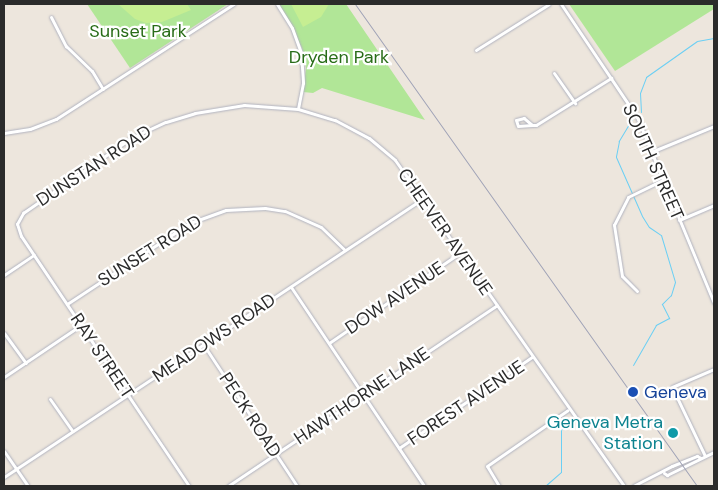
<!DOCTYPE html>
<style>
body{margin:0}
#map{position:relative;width:718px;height:490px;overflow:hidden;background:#ede6dd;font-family:"DM Sans",sans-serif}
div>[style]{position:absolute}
.green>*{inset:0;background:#b1e697}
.pitch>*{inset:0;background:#c6ee92}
.stream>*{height:1px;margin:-0.5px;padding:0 0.5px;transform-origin:0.5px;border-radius:0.5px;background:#6bcff4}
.roads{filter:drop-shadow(0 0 1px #b1b3bf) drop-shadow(0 0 1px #b1b3bf)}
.minor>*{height:3px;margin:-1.5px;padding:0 1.5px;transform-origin:1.5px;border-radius:1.5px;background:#fff}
.rail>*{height:1px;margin:-0.5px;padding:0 0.5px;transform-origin:0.5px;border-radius:0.5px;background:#9fa2b6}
.dots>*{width:14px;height:14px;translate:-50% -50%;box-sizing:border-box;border:2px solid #fff;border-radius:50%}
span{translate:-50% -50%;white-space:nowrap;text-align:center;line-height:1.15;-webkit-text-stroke:4.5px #fff;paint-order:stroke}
.park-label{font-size:18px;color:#286c17}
.street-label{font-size:18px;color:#2b2b2b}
.transit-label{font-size:18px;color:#164399}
.left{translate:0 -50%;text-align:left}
.culture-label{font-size:18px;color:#0d838f}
.right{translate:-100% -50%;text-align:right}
.frame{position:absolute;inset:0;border:5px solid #2b2b2b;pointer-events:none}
</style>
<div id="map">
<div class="green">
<i style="clip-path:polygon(87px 4px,228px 4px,130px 68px)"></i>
<i style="clip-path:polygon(279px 4px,346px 4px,425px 120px,322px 88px,313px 93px,303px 92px,306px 68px,302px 48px)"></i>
<i style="clip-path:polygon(569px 4px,714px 4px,714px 9px,615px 71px)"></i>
</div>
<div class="pitch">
<i style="clip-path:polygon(118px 4px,187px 4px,191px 10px,162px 22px,146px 23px,135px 19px)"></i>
<i style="clip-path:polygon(291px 4px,329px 4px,321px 17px,303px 27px)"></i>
</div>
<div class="stream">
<i style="left:641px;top:112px;width:19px;rotate:-93deg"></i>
<i style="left:640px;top:93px;width:17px;rotate:-69deg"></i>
<i style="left:646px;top:77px;width:62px;rotate:-35.2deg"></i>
<i style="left:697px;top:41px;width:17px;rotate:-10deg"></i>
<i style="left:632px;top:119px;width:26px;rotate:121deg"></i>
<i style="left:619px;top:141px;width:16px;rotate:101deg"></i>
<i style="left:616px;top:157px;width:64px;rotate:66.2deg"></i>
<i style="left:642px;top:216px;width:13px;rotate:58deg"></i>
<i style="left:649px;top:227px;width:14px;rotate:34deg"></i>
<i style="left:661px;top:235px;width:49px;rotate:73.4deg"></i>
<i style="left:675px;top:282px;width:14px;rotate:107deg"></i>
<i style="left:671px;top:295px;width:13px;rotate:135deg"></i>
<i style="left:662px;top:304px;width:16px;rotate:63deg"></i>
<i style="left:669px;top:318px;width:15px;rotate:152deg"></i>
<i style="left:656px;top:325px;width:46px;rotate:119.9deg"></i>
<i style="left:545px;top:486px;width:21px;rotate:-41deg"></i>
<i style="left:561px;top:472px;width:42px;rotate:-90deg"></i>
<i style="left:561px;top:430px;width:14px;rotate:-56deg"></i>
</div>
<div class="roads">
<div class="minor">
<i style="left:277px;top:4px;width:28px;rotate:58deg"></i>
<i style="left:292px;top:28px;width:27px;rotate:70deg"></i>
<i style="left:301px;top:53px;width:30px;rotate:86deg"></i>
<i style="left:303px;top:83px;width:26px;rotate:101deg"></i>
<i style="left:561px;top:4px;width:136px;rotate:56.1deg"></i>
<i style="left:637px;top:117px;width:201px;rotate:67.5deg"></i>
<i style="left:51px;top:17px;width:33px;rotate:63deg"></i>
<i style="left:66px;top:46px;width:36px;rotate:44deg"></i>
<i style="left:92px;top:71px;width:21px;rotate:59deg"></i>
<i style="left:476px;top:50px;width:86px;rotate:-32.2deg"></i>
<i style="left:554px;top:73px;width:37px;rotate:55deg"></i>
<i style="left:532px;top:125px;width:11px;rotate:-139deg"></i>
<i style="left:524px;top:118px;width:8px;rotate:166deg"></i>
<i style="left:516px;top:120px;width:6px;rotate:72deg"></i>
<i style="left:518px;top:126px;width:14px;rotate:-4deg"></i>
<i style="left:532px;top:125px;width:4px"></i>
<i style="left:536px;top:125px;width:89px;rotate:-32.1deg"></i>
<i style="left:4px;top:133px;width:26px;rotate:-9deg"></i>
<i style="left:30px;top:129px;width:28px;rotate:-21deg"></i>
<i style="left:56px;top:119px;width:212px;rotate:-32.9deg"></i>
<i style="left:651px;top:152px;width:68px;rotate:-22.4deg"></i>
<i style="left:679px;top:220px;width:38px;rotate:-23deg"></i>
<i style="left:4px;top:275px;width:36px;rotate:-34deg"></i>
<i style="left:291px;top:287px;width:239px;rotate:56.2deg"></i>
<i style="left:637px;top:291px;width:21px;rotate:-135deg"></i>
<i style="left:622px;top:276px;width:52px;rotate:-98.9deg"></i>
<i style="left:614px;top:225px;width:31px;rotate:-63deg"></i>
<i style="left:628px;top:197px;width:39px;rotate:-26deg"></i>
<i style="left:67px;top:304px;width:147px;rotate:-33.4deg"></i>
<i style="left:190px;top:223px;width:38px;rotate:-20deg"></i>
<i style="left:226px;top:210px;width:39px;rotate:-3deg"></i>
<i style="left:265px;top:208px;width:20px;rotate:9deg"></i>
<i style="left:285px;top:211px;width:39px;rotate:24deg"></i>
<i style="left:321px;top:227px;width:32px;rotate:44deg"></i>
<i style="left:4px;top:333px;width:37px;rotate:54deg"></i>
<i style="left:329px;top:343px;width:160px;rotate:-34.6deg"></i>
<i style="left:203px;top:344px;width:170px;rotate:56.5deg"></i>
<i style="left:4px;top:377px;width:93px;rotate:-34deg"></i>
<i style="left:50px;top:399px;width:39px;rotate:55deg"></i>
<i style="left:399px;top:448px;width:161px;rotate:-34.4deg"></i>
<i style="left:4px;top:451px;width:42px;rotate:55.6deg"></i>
<i style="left:705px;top:456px;width:76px;rotate:-115.6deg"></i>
<i style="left:672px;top:387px;width:46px;rotate:-23.2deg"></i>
<i style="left:664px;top:473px;width:4px;rotate:34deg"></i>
<i style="left:667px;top:475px;width:52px;rotate:-26.1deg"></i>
<i style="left:4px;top:477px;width:504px;rotate:-33.6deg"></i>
<i style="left:189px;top:486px;width:301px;rotate:-123.9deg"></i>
<i style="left:21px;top:236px;width:13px;rotate:-108deg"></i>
<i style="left:17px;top:224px;width:13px;rotate:-61deg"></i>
<i style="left:23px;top:213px;width:131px;rotate:-34.8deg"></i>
<i style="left:131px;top:138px;width:38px;rotate:-25deg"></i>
<i style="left:166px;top:122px;width:30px;rotate:-17deg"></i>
<i style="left:195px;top:113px;width:50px;rotate:-9.3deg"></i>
<i style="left:244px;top:105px;width:54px;rotate:4.2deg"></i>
<i style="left:298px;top:109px;width:39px;rotate:17deg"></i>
<i style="left:335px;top:120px;width:38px;rotate:28deg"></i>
<i style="left:369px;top:138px;width:34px;rotate:40deg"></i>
<i style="left:395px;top:160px;width:398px;rotate:54.9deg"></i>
<i style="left:228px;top:486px;width:324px;rotate:-33.9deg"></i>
<i style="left:499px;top:486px;width:23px;rotate:-121deg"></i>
<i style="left:487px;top:466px;width:98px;rotate:-34.7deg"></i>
<i style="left:633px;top:486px;width:44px;rotate:-27.1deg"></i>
<i style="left:672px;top:466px;width:27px;rotate:-22deg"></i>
<i style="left:697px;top:456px;width:4px;rotate:27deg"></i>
</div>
</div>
<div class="rail">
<i style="left:355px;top:4px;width:591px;rotate:54.64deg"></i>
</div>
<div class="dots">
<i style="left:633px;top:392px;background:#1a4fb4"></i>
<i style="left:673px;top:433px;background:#0f9aa8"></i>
</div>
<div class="park-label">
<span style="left:138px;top:31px">Sunset Park</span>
<span style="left:339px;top:57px">Dryden Park</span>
</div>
<div class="street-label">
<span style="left:653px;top:162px;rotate:66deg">SOUTH STREET</span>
<span style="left:94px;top:166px;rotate:-33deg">DUNSTAN ROAD</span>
<span style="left:445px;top:232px;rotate:55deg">CHEEVER AVENUE</span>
<span style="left:150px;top:251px;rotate:-32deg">SUNSET ROAD</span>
<span style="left:395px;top:298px;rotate:-34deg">DOW AVENUE</span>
<span style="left:214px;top:338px;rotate:-34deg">MEADOWS ROAD</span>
<span style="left:102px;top:356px;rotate:56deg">RAY STREET</span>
<span style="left:362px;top:396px;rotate:-34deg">HAWTHORNE LANE</span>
<span style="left:466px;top:403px;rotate:-34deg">FOREST AVENUE</span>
<span style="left:250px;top:415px;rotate:57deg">PECK ROAD</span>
</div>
<div class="transit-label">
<span class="left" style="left:644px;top:392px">Geneva</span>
</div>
<div class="culture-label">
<span class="right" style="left:663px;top:433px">Geneva Metra<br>Station</span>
</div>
<div class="frame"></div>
</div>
